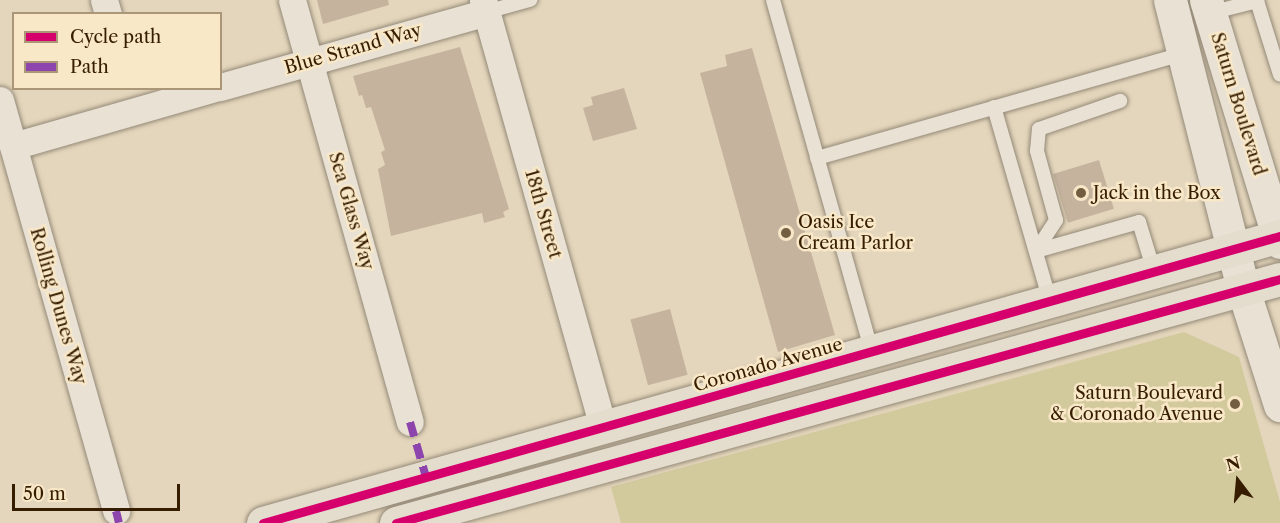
<!DOCTYPE html>
<style>
body{margin:0}
#map{position:relative;width:1280px;height:523px;overflow:hidden;background:#e4d6bc;font-family:"Libre Caslon Text",serif}
div>[style]{position:absolute}
.green>*{inset:0;background:#d2c99d}
.building>*{inset:0;background:#c6b39e;transform-origin:0 0}
.roads{filter:drop-shadow(0 0 2px #948977) drop-shadow(0 0 2px #948977)}
.lane>*{height:14px;margin:-7px;padding:0 7px;transform-origin:7px;border-radius:7px;background:#e8e1d4}
.street>*{height:27px;margin:-13.5px;padding:0 13.5px;transform-origin:13.5px;border-radius:13.5px;background:#e8e1d4}
.secondary>*{height:33px;margin:-16.5px;padding:0 16.5px;transform-origin:16.5px;border-radius:16.5px;background:#e8e1d4}
.primary>*{height:33px;margin:-16.5px;padding:0 16.5px;transform-origin:16.5px;border-radius:16.5px;background:#e4dccd}
.quiet>*{height:8px;margin-top:-4px;transform-origin:0;background:repeating-linear-gradient(90deg,#8e44ad 0 15px,transparent 0 23px)}
.cycleway>*{height:9px;margin:-4.5px;padding:0 4.5px;transform-origin:4.5px;border-radius:4.5px;background:#d6006c}
.dots>*{width:16px;height:16px;translate:-50% -50%;box-sizing:border-box;border:3px solid #f9e8c8;border-radius:50%}
span{translate:-50% -50%;white-space:nowrap;text-align:center;line-height:1.15;-webkit-text-stroke:5px #f9e8c8;paint-order:stroke}
.street-label{font-size:18px;color:#371d00}
.poi-label{font-size:18px;color:#371d00}
.left{translate:0 -50%;text-align:left}
.right{translate:-100% -50%;text-align:right}
.legend{position:absolute;left:12px;top:12px;width:210px;height:78px;box-sizing:border-box;background:#f9e8c8;border:2px solid #ab9778;margin:0;padding:8px 10px;list-style:none;font-size:18px;color:#371d00}
.legend li{display:flex;align-items:center;gap:12px;height:30px}
.legend b{width:30px;border:2px solid #ab9778}
.north{position:absolute;left:1208px;top:451px;width:60px;height:60px;-webkit-text-stroke:4px #f9e8c8;paint-order:stroke;rotate:344deg;font-size:16px;font-weight:700;line-height:24px;text-align:center;color:#371d00}
.north::after{content:'';display:block;margin:auto;width:21px;height:27px;background:#371d00;clip-path:polygon(50% 0,100% 100%,50% 72%,0 100%)}
.scale{position:absolute;left:12px;top:484px;width:168px;height:27px;box-sizing:border-box;border:3px solid #371d00;border-top:0;padding-left:8px;font-size:18px;line-height:21px;white-space:nowrap;color:#371d00;-webkit-text-stroke:4px #f9e8c8;paint-order:stroke}
</style>
<div id="map">
<div class="green">
<i style="clip-path:polygon(1184px 332px,1239px 357px,1280px 502px,1280px 523px,621px 523px,611px 487px)"></i>
</div>
<div class="building">
<i style="clip-path:polygon(317px 0,388px 0,389px 5px,323px 24px)"></i>
<i style="clip-path:polygon(460px 47px,509px 209px,503px 212px,505px 217px,484px 223px,482px 213px,391px 236px,378px 169px,385px 165px,381px 152px,385px 150px,371px 107px,366px 108px,362px 95px,359px 96px,353px 76px)"></i>
<i style="clip-path:polygon(752px 48px,835px 335px,778px 352px,700px 73px,727px 66px,725px 55px)"></i>
<i style="clip-path:polygon(624px 88px,637px 129px,593px 141px,583px 108px,593px 105px,591px 97px)"></i>
<i style="left:1099px;top:160px;width:51px;height:48px;rotate:73deg"></i>
<i style="left:670px;top:309px;width:68px;height:41px;rotate:75deg"></i>
</div>
<div class="roads">
<div class="lane">
<i style="left:773px;top:0;width:367px;rotate:74.3deg"></i>
<i style="left:486px;top:12px;width:46px;rotate:-15.3deg"></i>
<i style="left:1210px;top:13px;width:49px;rotate:-14.3deg"></i>
<i style="left:1257px;top:1px;width:77px;rotate:72.7deg"></i>
<i style="left:994px;top:107px;width:202px;rotate:73.9deg"></i>
<i style="left:817px;top:158px;width:380px;rotate:-15.9deg"></i>
<i style="left:1036px;top:251px;width:37px;rotate:-57deg"></i>
<i style="left:1056px;top:220px;width:72px;rotate:-105.4deg"></i>
<i style="left:1037px;top:151px;width:22px;rotate:-85deg"></i>
<i style="left:1039px;top:129px;width:86px;rotate:-19.1deg"></i>
<i style="left:1036px;top:251px;width:107px;rotate:-15.7deg"></i>
<i style="left:1139px;top:222px;width:51px;rotate:73deg"></i>
</div>
<div class="street">
<i style="left:104px;top:0;width:15px;rotate:74deg"></i>
<i style="left:292px;top:0;width:438px;rotate:74.4deg"></i>
<i style="left:483px;top:0;width:445px;rotate:74.3deg"></i>
<i style="left:220px;top:87px;width:276px;rotate:-15.7deg"></i>
<i style="left:0;top:100px;width:427px;rotate:74.2deg"></i>
<i style="left:13px;top:146px;width:210px;rotate:-16deg"></i>
</div>
<div class="secondary">
<i style="left:1170px;top:0;width:298px;rotate:75.8deg"></i>
<i style="left:1243px;top:289px;width:122px;rotate:72.3deg"></i>
<i style="left:1206px;top:0;width:253px;rotate:73deg"></i>
</div>
<div class="primary">
<i style="left:263px;top:523px;width:1057px;rotate:-15.76deg"></i>
<i style="left:396px;top:523px;width:917px;rotate:-15.43deg"></i>
</div>
</div>
<div class="quiet">
<i style="left:410px;top:422px;width:57px;rotate:73.8deg"></i>
<i style="left:116px;top:511px;width:12px;rotate:76deg"></i>
</div>
<div class="cycleway">
<i style="left:263px;top:523px;width:1057px;rotate:-15.76deg"></i>
<i style="left:396px;top:523px;width:917px;rotate:-15.43deg"></i>
</div>
<div class="dots">
<i style="left:1081px;top:193px;background:#745e42"></i>
<i style="left:786px;top:233px;background:#745e42"></i>
<i style="left:1235px;top:404px;background:#745e42"></i>
</div>
<div class="street-label">
<span style="left:353px;top:49px;rotate:-16deg">Blue Strand Way</span>
<span style="left:1238px;top:104px;rotate:73deg">Saturn Boulevard</span>
<span style="left:351px;top:211px;rotate:74deg">Sea Glass Way</span>
<span style="left:543px;top:214px;rotate:74deg">18th Street</span>
<span style="left:58px;top:306px;rotate:74deg">Rolling Dunes Way</span>
<span style="left:768px;top:365px;rotate:-16deg">Coronado Avenue</span>
</div>
<div class="poi-label">
<span class="left" style="left:1093px;top:193px">Jack in the Box</span>
<span class="left" style="left:798px;top:233px">Oasis Ice<br>Cream Parlor</span>
<span class="right" style="left:1223px;top:404px">Saturn Boulevard<br>&amp; Coronado Avenue</span>
</div>
<ul class="legend">
<li><b style="height:8px;background:#d6006c"></b>Cycle path</li>
<li><b style="height:8px;background:#8e44ad"></b>Path</li>
</ul>
<div class="north">N</div>
<div class="scale">50 m</div>
</div>
